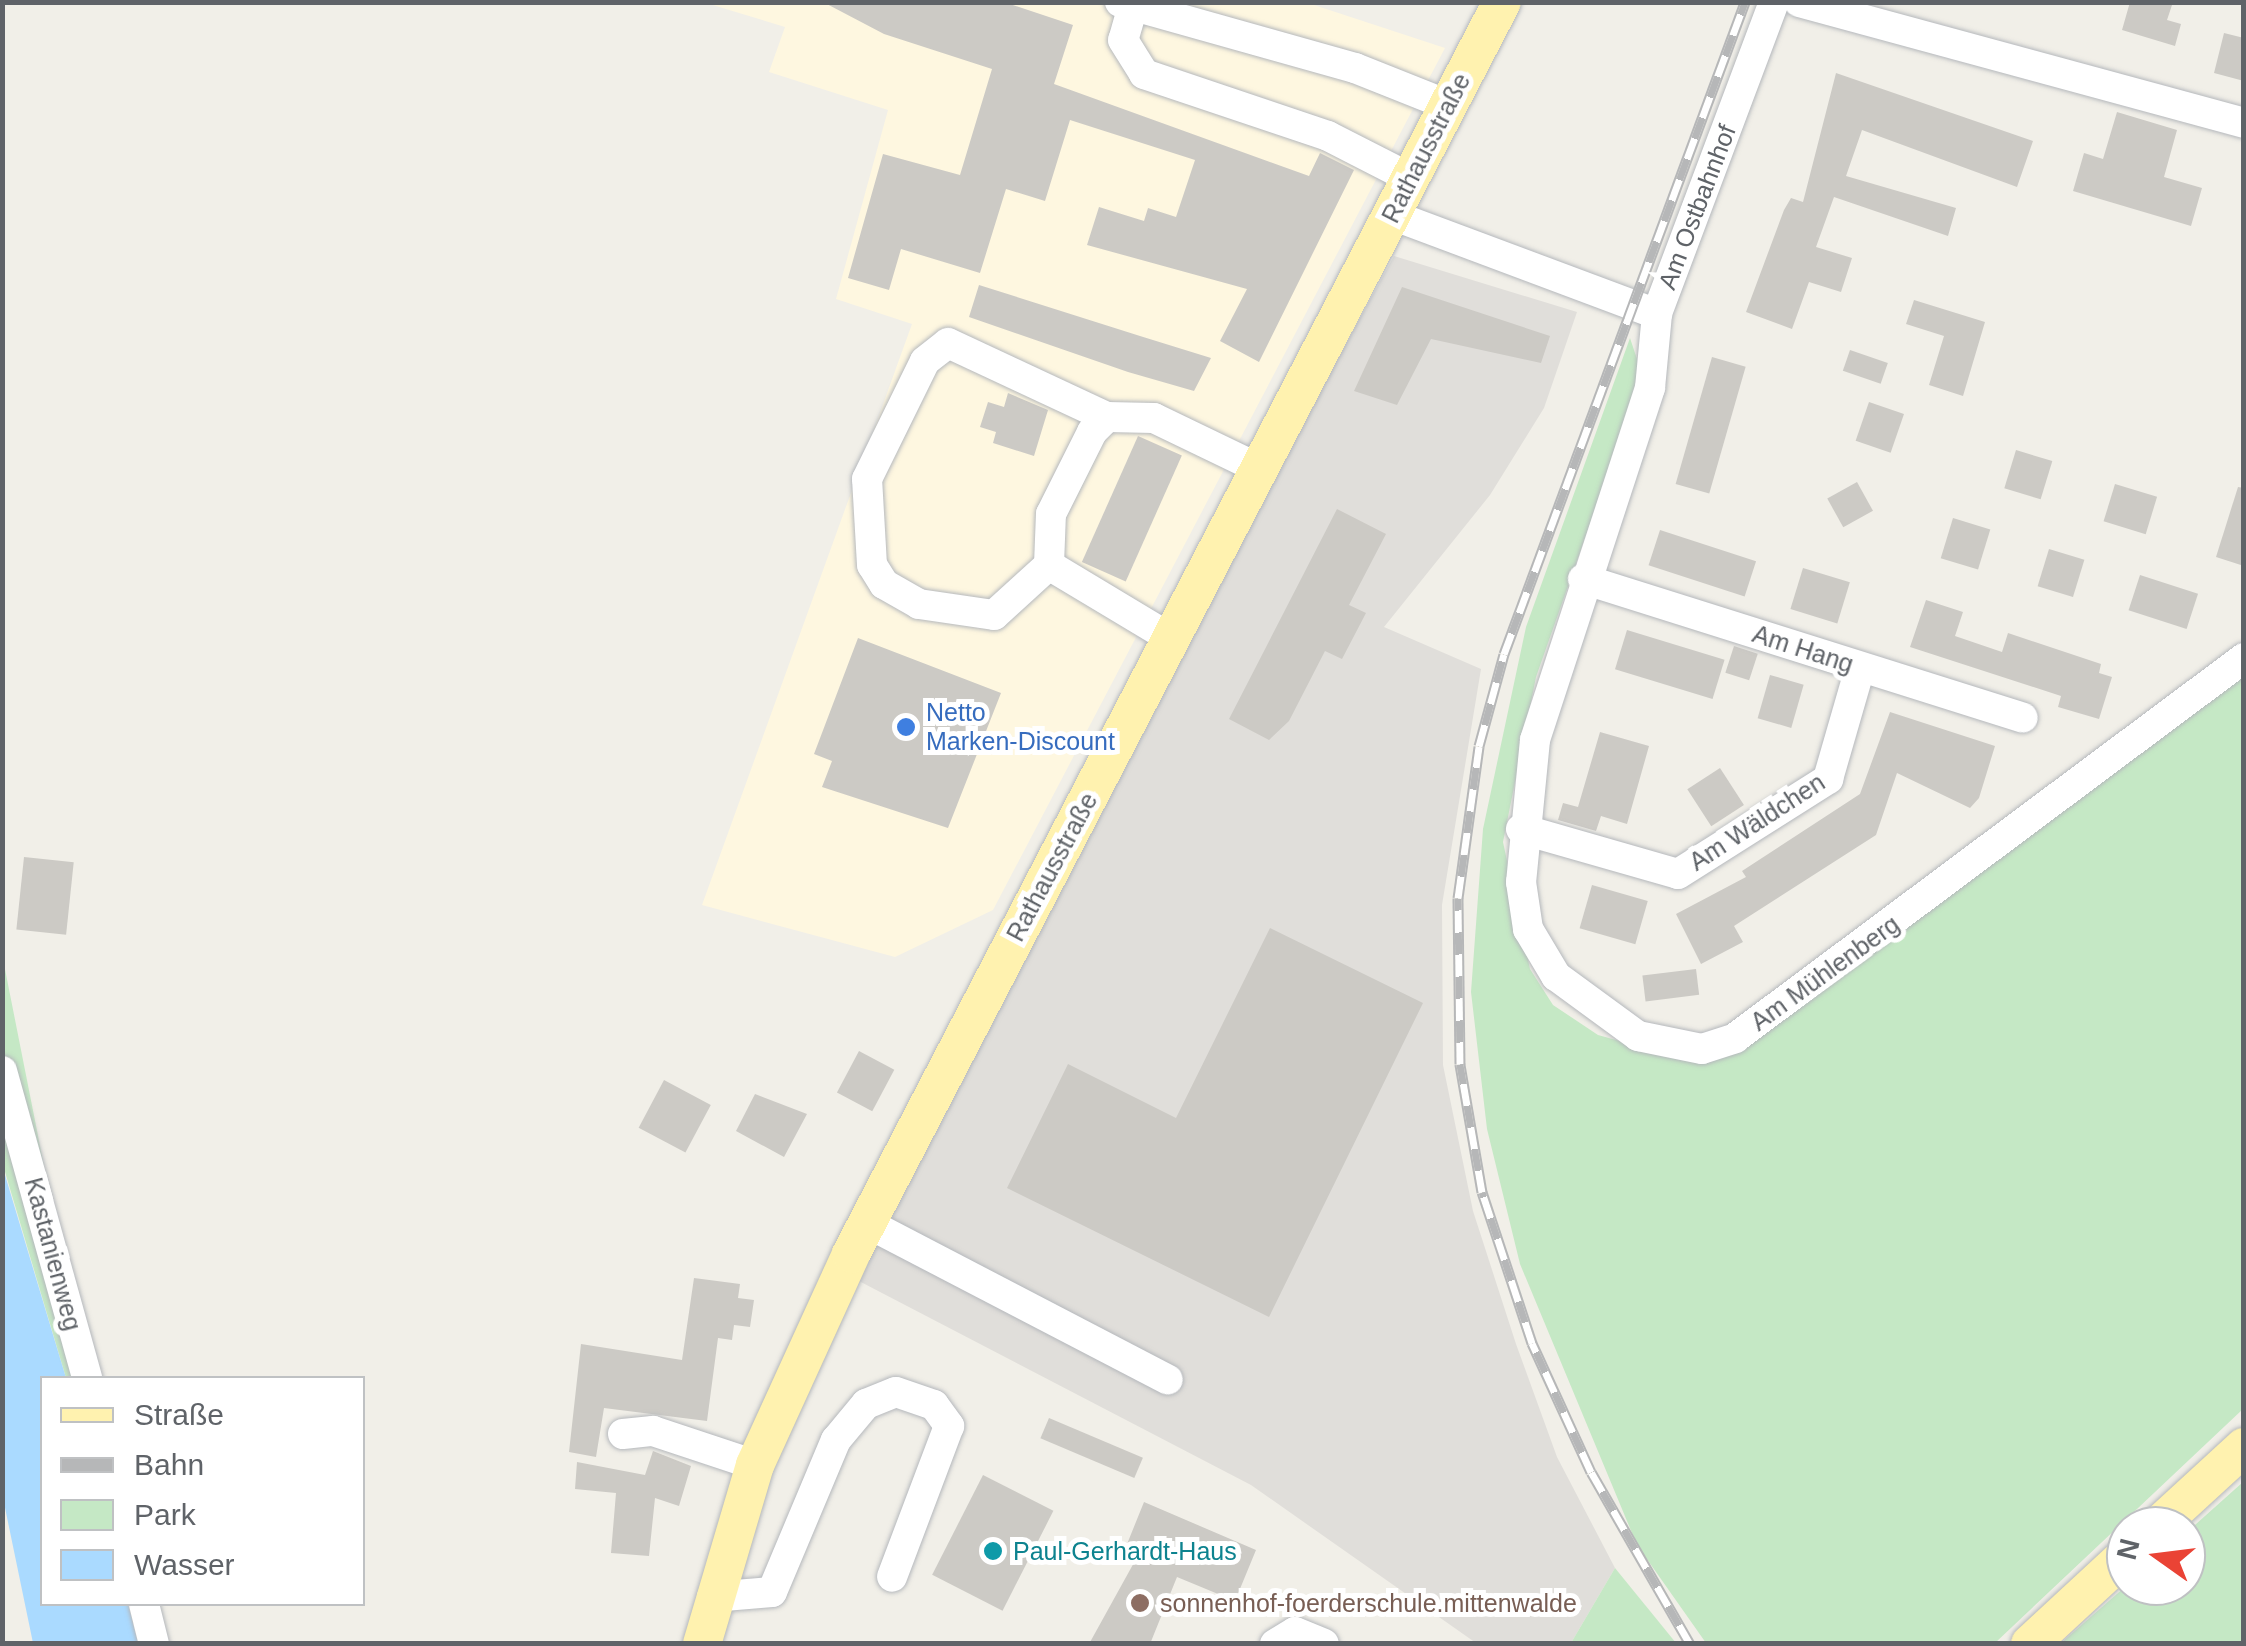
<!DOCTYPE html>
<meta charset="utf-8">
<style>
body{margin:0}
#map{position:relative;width:2246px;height:1646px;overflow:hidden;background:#f1efe8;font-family:Arial,sans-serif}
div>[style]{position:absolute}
.commercial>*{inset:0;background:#fef7e0}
.industrial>*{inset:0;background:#e0deda}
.green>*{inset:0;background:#c5e8c5}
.water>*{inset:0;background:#aadaff}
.building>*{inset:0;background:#cccac5;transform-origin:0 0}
.roads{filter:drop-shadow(0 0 2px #b5b8bc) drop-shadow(0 0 2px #b5b8bc)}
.minor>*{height:30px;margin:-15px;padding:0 15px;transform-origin:15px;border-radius:15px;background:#fff}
.major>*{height:38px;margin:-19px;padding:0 19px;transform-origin:19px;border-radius:19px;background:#fff2af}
.rail>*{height:11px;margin-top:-5.5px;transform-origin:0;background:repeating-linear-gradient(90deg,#fff 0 22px,#b6b7b8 0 44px);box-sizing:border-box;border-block:2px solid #b6b7b8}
.dots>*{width:28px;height:28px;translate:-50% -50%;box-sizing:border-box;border:5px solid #fff;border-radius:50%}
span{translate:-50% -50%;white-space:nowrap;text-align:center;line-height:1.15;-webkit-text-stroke:10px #fff;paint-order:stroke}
.street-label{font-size:25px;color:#5f6368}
.shop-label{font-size:25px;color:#366cbe}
.left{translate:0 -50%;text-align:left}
.culture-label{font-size:25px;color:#0d838f}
.education-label{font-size:25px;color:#785e54}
.frame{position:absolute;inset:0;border:5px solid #5f6368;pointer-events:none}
.legend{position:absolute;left:40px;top:1376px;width:325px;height:230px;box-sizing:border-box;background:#fff;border:2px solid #bfc1c3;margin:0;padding:12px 18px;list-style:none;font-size:30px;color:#5f6368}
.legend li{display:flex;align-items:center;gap:20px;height:50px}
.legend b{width:50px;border:2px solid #bfc1c3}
.north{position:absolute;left:2106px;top:1506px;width:100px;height:100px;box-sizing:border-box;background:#fff;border:2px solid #bfc1c3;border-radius:50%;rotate:284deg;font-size:28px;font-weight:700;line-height:40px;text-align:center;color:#5f6368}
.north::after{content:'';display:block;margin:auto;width:35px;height:45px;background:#ea4335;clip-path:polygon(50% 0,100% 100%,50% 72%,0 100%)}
</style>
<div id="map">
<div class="commercial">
<i style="clip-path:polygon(706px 3px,1308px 3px,1445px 48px,993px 910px,895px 957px,702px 905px,912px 324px,836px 299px,888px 110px,769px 72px,785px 27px)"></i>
</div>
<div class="industrial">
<i style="clip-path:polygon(1394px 256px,1577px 312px,1544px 408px,1490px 495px,1384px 627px,1481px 669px,1442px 905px,1443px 1065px,1473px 1211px,1516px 1344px,1557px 1457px,1615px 1568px,1571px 1643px,1476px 1643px,1251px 1485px,857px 1280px,1157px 690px)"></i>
</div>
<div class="green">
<i style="clip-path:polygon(1630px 338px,1639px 365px,1627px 419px,1536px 677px,1503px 842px,1530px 969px,1553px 1005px,1598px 1035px,1696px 1062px,2243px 670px,2243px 1409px,1995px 1643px,1706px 1643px,1637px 1545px,1520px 1264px,1487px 1129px,1471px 992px,1483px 829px,1526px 627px)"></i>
<i style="clip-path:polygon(2px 954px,44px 1166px,33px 1213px,77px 1378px,66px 1378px,3px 1165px)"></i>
<i style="clip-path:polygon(2243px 1482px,2243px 1643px,2061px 1643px,2126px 1586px,2186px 1586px,2186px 1533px)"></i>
<i style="clip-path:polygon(1615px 1568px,1676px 1643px,1571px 1643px)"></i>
</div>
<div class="water">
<i style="clip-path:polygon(2px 1165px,66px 1378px,42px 1378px,42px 1604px,128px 1604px,138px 1643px,33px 1643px,3px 1498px)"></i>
</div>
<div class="building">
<i style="clip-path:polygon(823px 2px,1004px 2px,1073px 25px,1054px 84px,1309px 176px,1320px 153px,1354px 170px,1259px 362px,1220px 341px,1247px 289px,1087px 245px,1099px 207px,1144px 221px,1148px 208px,1176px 217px,1195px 160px,1070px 120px,1045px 201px,1006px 189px,980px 273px,901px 249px,889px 290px,848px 278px,883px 154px,960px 175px,992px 69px,884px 34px)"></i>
<i style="clip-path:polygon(2130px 2px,2173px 2px,2167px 20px,2181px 24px,2175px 46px,2122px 30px)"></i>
<i style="clip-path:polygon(2224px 33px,2244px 38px,2244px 81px,2214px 73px)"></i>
<i style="clip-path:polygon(1836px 73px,2033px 141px,2017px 187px,1862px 130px,1846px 176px,1956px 208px,1948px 236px,1834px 197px,1816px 247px,1852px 258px,1841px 292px,1809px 282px,1792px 329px,1746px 312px,1784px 210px,1791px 198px,1803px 202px)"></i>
<i style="clip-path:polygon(2117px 112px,2177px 130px,2164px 177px,2202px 188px,2191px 226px,2073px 191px,2084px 153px,2103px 159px)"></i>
<i style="clip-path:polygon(979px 285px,1140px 336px,1211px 358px,1194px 391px,1128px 372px,969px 317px)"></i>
<i style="clip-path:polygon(1402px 287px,1550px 336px,1541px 363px,1431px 339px,1397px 405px,1354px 391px)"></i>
<i style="clip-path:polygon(1914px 300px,1985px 322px,1963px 396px,1929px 385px,1944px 336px,1906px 324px)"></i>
<i style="left:1850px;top:350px;width:40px;height:22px;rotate:19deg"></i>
<i style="left:1712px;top:357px;width:35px;height:132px;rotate:16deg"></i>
<i style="clip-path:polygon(1008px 393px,1048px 410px,1034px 456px,993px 443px,996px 432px,980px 427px,988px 402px,1004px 407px)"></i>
<i style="left:1869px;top:402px;width:37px;height:41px;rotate:19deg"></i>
<i style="left:1138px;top:436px;width:48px;height:138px;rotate:24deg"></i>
<i style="left:2016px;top:450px;width:38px;height:40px;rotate:17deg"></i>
<i style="left:1857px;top:482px;width:33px;height:34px;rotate:61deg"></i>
<i style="left:2115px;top:484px;width:44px;height:39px;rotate:17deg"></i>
<i style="clip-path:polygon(2238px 487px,2244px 488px,2244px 566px,2216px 557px)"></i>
<i style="clip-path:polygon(1337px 509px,1386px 534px,1349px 605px,1366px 613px,1342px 659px,1325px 651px,1289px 721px,1269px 740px,1229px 719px)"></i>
<i style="left:1953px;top:518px;width:39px;height:42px;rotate:17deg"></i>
<i style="left:1660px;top:530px;width:101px;height:37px;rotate:18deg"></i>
<i style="left:2049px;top:549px;width:37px;height:39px;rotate:17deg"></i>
<i style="left:1803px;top:568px;width:49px;height:43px;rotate:17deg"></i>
<i style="left:2140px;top:575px;width:61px;height:37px;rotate:18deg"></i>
<i style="clip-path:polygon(1926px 600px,1963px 612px,1955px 636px,2002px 652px,2008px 633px,2101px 664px,2099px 673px,2112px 677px,2099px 719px,2058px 707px,2061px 696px,1910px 647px)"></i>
<i style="left:1627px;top:630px;width:102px;height:41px;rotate:17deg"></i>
<i style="clip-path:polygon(858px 638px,1001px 693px,948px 828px,822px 787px,832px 761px,814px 754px)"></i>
<i style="left:1734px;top:646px;width:25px;height:28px;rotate:18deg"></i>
<i style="left:1770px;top:675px;width:35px;height:45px;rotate:16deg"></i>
<i style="clip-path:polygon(1890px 712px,1995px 746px,1979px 798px,1970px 808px,1897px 773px,1876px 835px,1734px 926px,1743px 942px,1701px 964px,1676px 914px,1746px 877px,1742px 871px,1860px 794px)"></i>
<i style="clip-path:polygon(1600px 732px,1649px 746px,1627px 824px,1601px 816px,1596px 831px,1558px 820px,1563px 803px,1578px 807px)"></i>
<i style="left:1720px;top:768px;width:44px;height:39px;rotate:57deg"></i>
<i style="left:24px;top:857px;width:50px;height:73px;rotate:6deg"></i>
<i style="left:1592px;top:885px;width:58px;height:45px;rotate:16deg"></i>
<i style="clip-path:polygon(1270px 928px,1423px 1003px,1269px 1317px,1007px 1188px,1068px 1064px,1176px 1118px)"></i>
<i style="left:1696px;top:969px;width:26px;height:54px;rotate:83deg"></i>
<i style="left:859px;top:1051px;width:40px;height:47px;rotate:28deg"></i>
<i style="left:664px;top:1080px;width:53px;height:54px;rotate:28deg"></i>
<i style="clip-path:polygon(755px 1094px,807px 1114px,784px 1157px,736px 1131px)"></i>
<i style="clip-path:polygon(694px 1278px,740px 1284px,738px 1298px,754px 1300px,750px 1327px,734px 1325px,732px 1340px,718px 1338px,707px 1421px,604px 1408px,596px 1457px,569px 1452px,581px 1344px,682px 1360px)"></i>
<i style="left:1049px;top:1418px;width:102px;height:22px;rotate:23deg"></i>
<i style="clip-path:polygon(653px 1451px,691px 1466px,679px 1506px,655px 1498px,649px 1556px,611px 1553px,616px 1493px,575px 1489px,577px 1462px,645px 1475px)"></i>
<i style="left:983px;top:1475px;width:79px;height:112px;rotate:27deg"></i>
<i style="clip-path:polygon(1144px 1502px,1256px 1550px,1235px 1601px,1177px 1577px,1150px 1644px,1089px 1644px,1136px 1559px,1123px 1554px)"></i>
</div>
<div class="roads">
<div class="minor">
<i style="left:1120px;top:2px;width:244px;rotate:15.7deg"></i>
<i style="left:1355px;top:68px;width:100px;rotate:21.7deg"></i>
<i style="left:1774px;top:2px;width:333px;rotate:110.6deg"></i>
<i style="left:1657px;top:314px;width:74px;rotate:95.4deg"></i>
<i style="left:1650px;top:388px;width:370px;rotate:108.1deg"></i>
<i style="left:1535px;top:740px;width:143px;rotate:95.6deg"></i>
<i style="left:1521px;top:882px;width:48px;rotate:81.5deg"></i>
<i style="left:1528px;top:929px;width:55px;rotate:59.2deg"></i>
<i style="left:1556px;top:976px;width:102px;rotate:36.2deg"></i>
<i style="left:1638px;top:1036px;width:65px;rotate:11.5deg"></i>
<i style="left:1702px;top:1049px;width:35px;rotate:-18deg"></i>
<i style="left:1735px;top:1038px;width:635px;rotate:-36.74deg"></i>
<i style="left:1799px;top:2px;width:461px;rotate:15.2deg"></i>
<i style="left:1133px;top:6px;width:35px;rotate:106deg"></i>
<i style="left:1123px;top:40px;width:40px;rotate:58deg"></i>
<i style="left:1144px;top:74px;width:194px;rotate:18.6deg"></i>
<i style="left:1328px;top:136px;width:92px;rotate:27.1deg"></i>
<i style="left:1392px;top:215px;width:283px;rotate:20.5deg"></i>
<i style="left:1049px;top:565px;width:74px;rotate:137.7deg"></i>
<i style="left:994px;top:615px;width:76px;rotate:-171.7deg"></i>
<i style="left:919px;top:604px;width:40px;rotate:-150.3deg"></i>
<i style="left:884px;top:584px;width:22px;rotate:-122deg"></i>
<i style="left:872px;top:565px;width:86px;rotate:-93.3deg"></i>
<i style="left:867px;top:479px;width:131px;rotate:-63.8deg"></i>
<i style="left:925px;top:361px;width:29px;rotate:-38deg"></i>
<i style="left:948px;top:343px;width:175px;rotate:25deg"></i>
<i style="left:1583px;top:579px;width:461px;rotate:17.5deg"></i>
<i style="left:1172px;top:639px;width:144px;rotate:-149deg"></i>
<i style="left:1049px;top:565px;width:51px;rotate:-87.8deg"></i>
<i style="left:1051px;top:514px;width:92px;rotate:-63.4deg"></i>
<i style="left:1092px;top:432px;width:21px;rotate:-45deg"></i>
<i style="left:1107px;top:417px;width:47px;rotate:1.2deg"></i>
<i style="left:1154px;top:418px;width:118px;rotate:25.7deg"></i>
<i style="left:1521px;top:829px;width:163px;rotate:16deg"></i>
<i style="left:1678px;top:874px;width:178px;rotate:-32.3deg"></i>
<i style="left:1828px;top:779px;width:116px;rotate:-73.9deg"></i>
<i style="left:2px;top:1071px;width:319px;rotate:74.5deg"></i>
<i style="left:867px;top:1223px;width:339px;rotate:27.5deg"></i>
<i style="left:623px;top:1434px;width:30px;rotate:-6deg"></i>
<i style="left:653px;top:1431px;width:108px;rotate:18.4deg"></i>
<i style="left:712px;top:1597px;width:60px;rotate:-4.8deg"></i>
<i style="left:772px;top:1592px;width:165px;rotate:-67.2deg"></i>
<i style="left:836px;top:1440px;width:47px;rotate:-50.2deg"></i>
<i style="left:866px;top:1404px;width:32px;rotate:-22deg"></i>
<i style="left:896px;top:1392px;width:40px;rotate:18.9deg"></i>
<i style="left:934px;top:1405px;width:26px;rotate:54deg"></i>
<i style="left:949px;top:1426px;width:161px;rotate:110.7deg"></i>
<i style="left:144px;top:1604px;width:41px;rotate:76deg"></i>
<i style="left:1275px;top:1644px;width:23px;rotate:-31deg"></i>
<i style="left:1295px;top:1632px;width:31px;rotate:22deg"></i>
</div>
<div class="major">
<i style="left:2158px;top:1526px;width:117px;rotate:-42.6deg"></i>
<i style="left:702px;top:1644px;width:187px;rotate:-73.5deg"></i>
<i style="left:755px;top:1465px;width:232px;rotate:-65.5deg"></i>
<i style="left:851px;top:1254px;width:1411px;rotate:-62.53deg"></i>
<i style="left:2030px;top:1644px;width:131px;rotate:-42.8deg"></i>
</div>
</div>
<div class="rail">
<i style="left:1690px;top:1644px;width:198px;rotate:-119.9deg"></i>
<i style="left:1591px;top:1472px;width:142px;rotate:-114.6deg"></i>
<i style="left:1532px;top:1343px;width:159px;rotate:-108.3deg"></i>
<i style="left:1482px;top:1192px;width:130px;rotate:-99.8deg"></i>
<i style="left:1460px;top:1064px;width:166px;rotate:-90.7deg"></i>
<i style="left:1458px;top:898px;width:153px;rotate:-82.1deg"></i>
<i style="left:1479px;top:746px;width:95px;rotate:-74.8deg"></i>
<i style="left:1504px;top:654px;width:695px;rotate:-69.71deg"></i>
</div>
<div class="dots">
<i style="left:906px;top:727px;background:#3f7fe0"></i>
<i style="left:993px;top:1551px;background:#0f9aa8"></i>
<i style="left:1140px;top:1603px;background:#8d6e63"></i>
</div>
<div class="street-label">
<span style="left:1426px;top:148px;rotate:-63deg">Rathausstraße</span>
<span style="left:1697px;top:207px;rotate:-69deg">Am Ostbahnhof</span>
<span style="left:1803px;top:649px;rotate:18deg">Am Hang</span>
<span style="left:1757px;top:822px;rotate:-33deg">Am Wäldchen</span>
<span style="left:1052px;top:867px;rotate:-62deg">Rathausstraße</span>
<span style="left:1825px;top:973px;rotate:-36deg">Am Mühlenberg</span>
<span style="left:53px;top:1254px;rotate:75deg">Kastanienweg</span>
</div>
<div class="shop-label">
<span class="left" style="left:926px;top:727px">Netto<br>Marken-Discount</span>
</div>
<div class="culture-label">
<span class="left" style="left:1013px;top:1551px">Paul-Gerhardt-Haus</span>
</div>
<div class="education-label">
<span class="left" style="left:1160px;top:1603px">sonnenhof-foerderschule.mittenwalde</span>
</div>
<div class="frame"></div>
<ul class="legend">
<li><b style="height:12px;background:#fff2af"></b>Straße</li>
<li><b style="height:12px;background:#b6b7b8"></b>Bahn</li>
<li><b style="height:28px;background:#c5e8c5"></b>Park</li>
<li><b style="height:28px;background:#aadaff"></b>Wasser</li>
</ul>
<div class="north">N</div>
</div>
